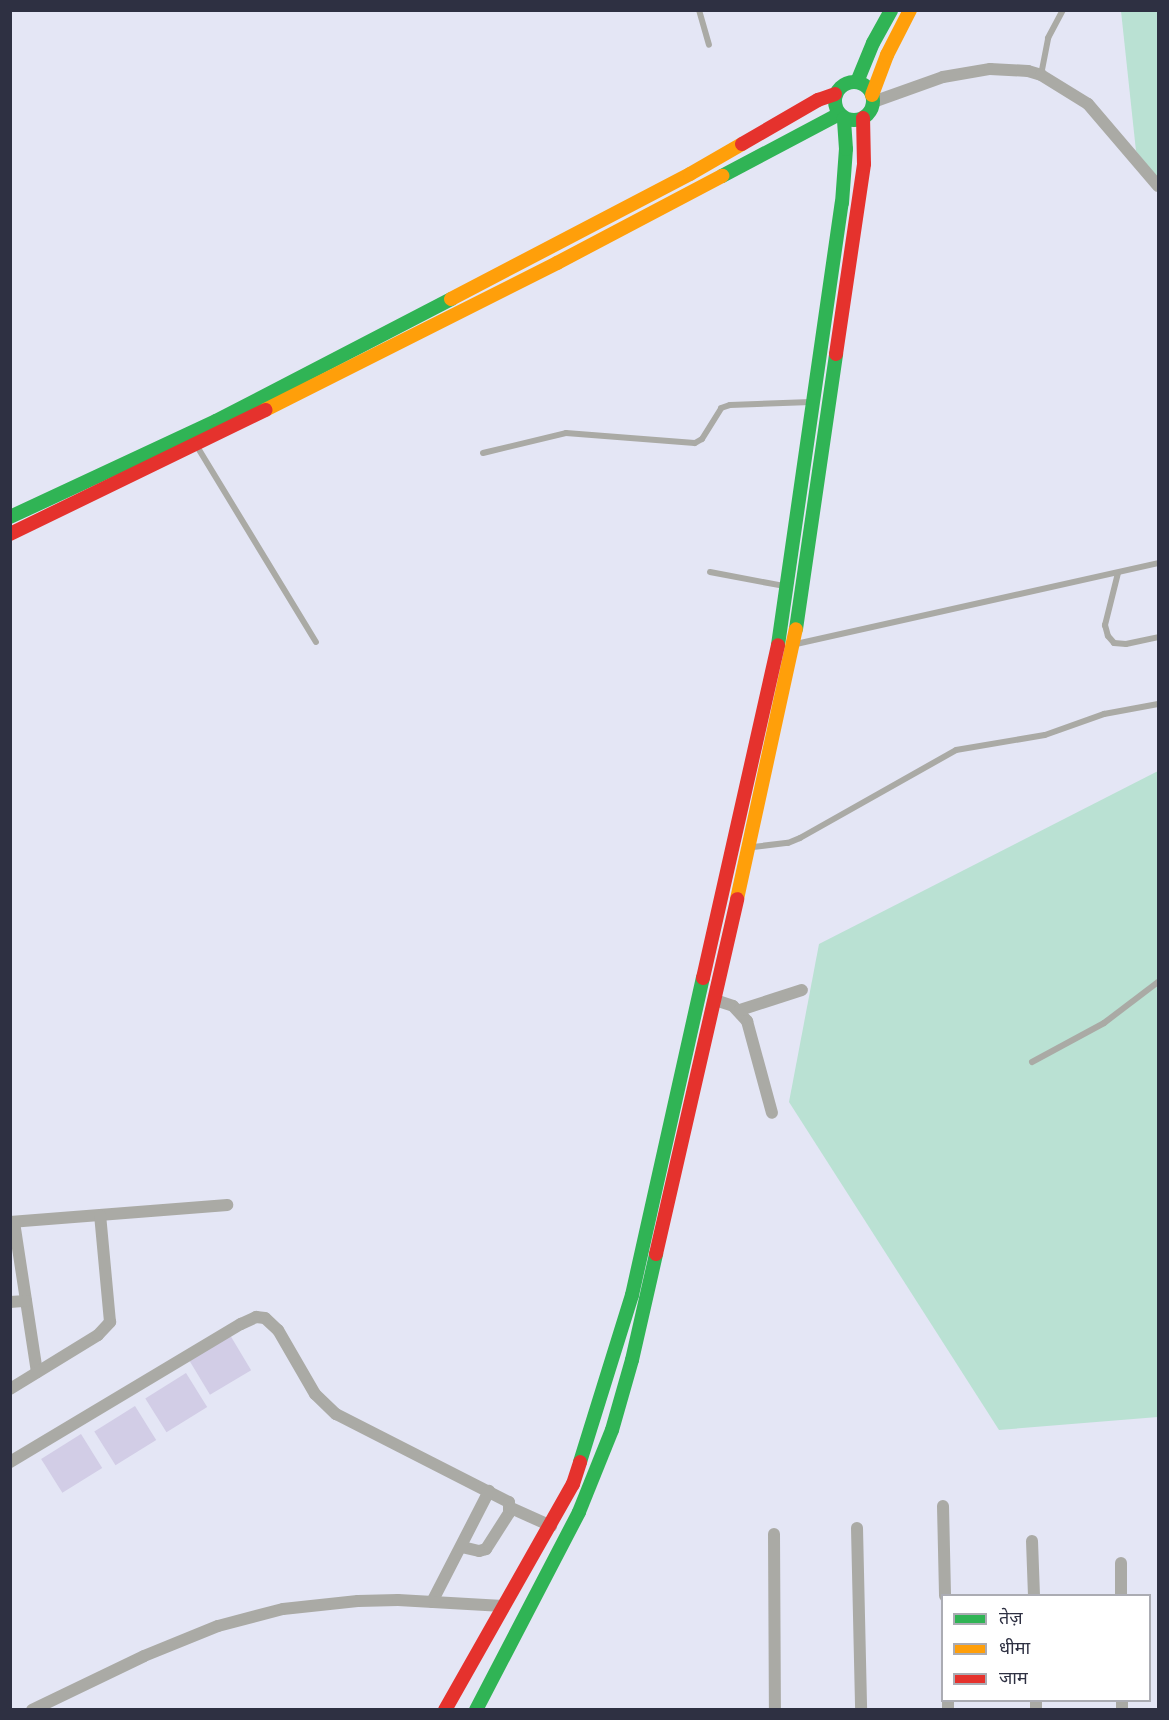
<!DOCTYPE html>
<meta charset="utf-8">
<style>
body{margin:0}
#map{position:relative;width:1169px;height:1720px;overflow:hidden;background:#e4e6f5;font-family:"Asap Condensed","Noto Sans Devanagari",sans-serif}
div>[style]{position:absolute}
.green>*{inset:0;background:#bae1d3}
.building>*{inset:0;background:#d2cde6;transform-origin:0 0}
.lane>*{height:6px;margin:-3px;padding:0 3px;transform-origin:3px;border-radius:3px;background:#aaaaa5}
.street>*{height:12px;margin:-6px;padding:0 6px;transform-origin:6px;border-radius:6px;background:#aaaaa5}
.fast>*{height:14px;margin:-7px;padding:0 7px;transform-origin:7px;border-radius:7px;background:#30b455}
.fast>.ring{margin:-7px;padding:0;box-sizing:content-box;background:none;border:14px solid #30b455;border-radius:50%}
.slow>*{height:14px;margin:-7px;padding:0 7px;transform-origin:7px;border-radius:7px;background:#ff9f0a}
.jam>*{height:14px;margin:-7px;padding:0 7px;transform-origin:7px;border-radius:7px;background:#e5322d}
span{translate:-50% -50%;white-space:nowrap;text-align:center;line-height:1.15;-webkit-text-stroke:4.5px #fff;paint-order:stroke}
.frame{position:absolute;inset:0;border:12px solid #2e3042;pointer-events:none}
.legend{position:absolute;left:941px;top:1594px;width:210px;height:108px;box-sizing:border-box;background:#fff;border:2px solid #abacb3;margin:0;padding:8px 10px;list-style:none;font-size:18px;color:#2e3042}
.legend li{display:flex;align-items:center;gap:12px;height:30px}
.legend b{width:30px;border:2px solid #abacb3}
</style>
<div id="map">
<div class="green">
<i style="clip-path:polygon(1121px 11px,1158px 11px,1158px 178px,1136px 151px)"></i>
<i style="clip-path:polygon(1158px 771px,1158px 1417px,999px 1430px,789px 1102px,819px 944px)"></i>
</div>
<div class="building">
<i style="left:230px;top:1335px;width:41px;height:48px;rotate:59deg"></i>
<i style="left:186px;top:1373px;width:40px;height:48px;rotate:58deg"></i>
<i style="left:135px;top:1406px;width:40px;height:48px;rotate:58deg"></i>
<i style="left:81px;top:1434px;width:40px;height:47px;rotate:58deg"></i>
</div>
<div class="lane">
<i style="left:699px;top:10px;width:36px;rotate:74deg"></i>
<i style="left:1041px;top:75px;width:38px;rotate:-79deg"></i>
<i style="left:1048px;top:38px;width:32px;rotate:-62deg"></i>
<i style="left:198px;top:448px;width:227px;rotate:58.7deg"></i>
<i style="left:483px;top:453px;width:85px;rotate:-13.5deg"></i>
<i style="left:566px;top:433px;width:129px;rotate:4.4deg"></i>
<i style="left:695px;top:443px;width:8px;rotate:-30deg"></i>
<i style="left:702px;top:439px;width:36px;rotate:-58deg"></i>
<i style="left:721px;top:408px;width:9px;rotate:-18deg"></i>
<i style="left:730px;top:405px;width:81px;rotate:-2.1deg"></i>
<i style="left:710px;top:572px;width:75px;rotate:10.7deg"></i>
<i style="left:1118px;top:573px;width:54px;rotate:104deg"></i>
<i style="left:1105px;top:625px;width:11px;rotate:75deg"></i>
<i style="left:1108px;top:636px;width:9px;rotate:49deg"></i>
<i style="left:1114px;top:643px;width:12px;rotate:5deg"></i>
<i style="left:1126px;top:644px;width:33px;rotate:-12deg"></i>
<i style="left:796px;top:644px;width:371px;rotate:-12.6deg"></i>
<i style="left:753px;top:847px;width:35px;rotate:-7deg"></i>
<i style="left:788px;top:843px;width:13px;rotate:-23deg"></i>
<i style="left:800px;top:838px;width:179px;rotate:-29.4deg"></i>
<i style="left:956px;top:750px;width:90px;rotate:-9.6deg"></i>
<i style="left:1045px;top:735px;width:63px;rotate:-19.6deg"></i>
<i style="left:1104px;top:714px;width:55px;rotate:-10.5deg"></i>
<i style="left:1032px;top:1062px;width:82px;rotate:-28.4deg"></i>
<i style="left:1104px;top:1023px;width:68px;rotate:-37.2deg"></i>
</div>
<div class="street">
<i style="left:873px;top:102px;width:74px;rotate:-19.7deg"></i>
<i style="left:943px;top:77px;width:48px;rotate:-9.7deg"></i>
<i style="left:990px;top:69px;width:38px;rotate:3deg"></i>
<i style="left:1028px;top:71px;width:14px;rotate:17deg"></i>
<i style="left:1041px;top:75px;width:55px;rotate:31.7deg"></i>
<i style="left:1088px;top:104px;width:108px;rotate:49.5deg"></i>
<i style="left:715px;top:1000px;width:19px;rotate:18deg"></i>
<i style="left:733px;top:1006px;width:21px;rotate:47deg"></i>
<i style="left:747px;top:1021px;width:95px;rotate:74.8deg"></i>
<i style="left:740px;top:1010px;width:65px;rotate:-17.9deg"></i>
<i style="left:10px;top:1222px;width:218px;rotate:-4.5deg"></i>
<i style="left:14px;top:1222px;width:152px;rotate:81.3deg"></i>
<i style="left:10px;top:1302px;width:16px;rotate:-4deg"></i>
<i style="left:10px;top:1389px;width:103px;rotate:-31.5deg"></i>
<i style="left:98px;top:1335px;width:18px;rotate:-47deg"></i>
<i style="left:110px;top:1322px;width:107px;rotate:-95.3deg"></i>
<i style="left:10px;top:1462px;width:269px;rotate:-30.9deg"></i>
<i style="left:241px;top:1324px;width:17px;rotate:-25deg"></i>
<i style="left:256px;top:1317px;width:9px;rotate:6deg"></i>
<i style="left:265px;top:1318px;width:18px;rotate:43deg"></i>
<i style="left:278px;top:1330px;width:74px;rotate:60deg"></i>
<i style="left:315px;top:1394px;width:29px;rotate:44deg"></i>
<i style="left:336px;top:1414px;width:194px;rotate:27deg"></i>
<i style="left:509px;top:1502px;width:11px;rotate:90deg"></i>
<i style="left:509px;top:1513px;width:43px;rotate:122.6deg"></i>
<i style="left:486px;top:1549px;width:7px;rotate:164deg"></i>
<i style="left:479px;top:1551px;width:18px;rotate:-167deg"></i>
<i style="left:943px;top:1506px;width:90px;rotate:88.7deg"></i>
<i style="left:511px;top:1508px;width:44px;rotate:24.2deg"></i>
<i style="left:857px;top:1528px;width:182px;rotate:88.7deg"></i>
<i style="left:774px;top:1534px;width:176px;rotate:89.7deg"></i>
<i style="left:1032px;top:1541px;width:55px;rotate:87.9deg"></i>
<i style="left:1121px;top:1563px;width:33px;rotate:90deg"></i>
<i style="left:432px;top:1602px;width:125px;rotate:-62.8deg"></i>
<i style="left:948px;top:1700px;width:10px;rotate:90deg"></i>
<i style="left:1036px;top:1700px;width:10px;rotate:90deg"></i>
<i style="left:1122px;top:1700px;width:10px;rotate:90deg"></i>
<i style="left:32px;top:1710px;width:124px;rotate:-25.7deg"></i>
<i style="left:144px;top:1656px;width:80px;rotate:-22.1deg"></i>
<i style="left:218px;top:1626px;width:67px;rotate:-14.7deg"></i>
<i style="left:283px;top:1609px;width:75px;rotate:-6.1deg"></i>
<i style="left:358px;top:1601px;width:40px;rotate:-1.4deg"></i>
<i style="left:398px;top:1600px;width:105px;rotate:3.3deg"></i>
</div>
<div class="fast">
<i class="ring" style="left:835px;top:82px;width:24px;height:24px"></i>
<i style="left:857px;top:82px;width:42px;rotate:-67.7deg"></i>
<i style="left:873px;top:43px;width:38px;rotate:-61deg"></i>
<i style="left:722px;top:176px;width:132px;rotate:-27.9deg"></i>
<i style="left:10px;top:517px;width:227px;rotate:-25deg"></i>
<i style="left:216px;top:421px;width:265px;rotate:-27.4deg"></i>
<i style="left:796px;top:629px;width:278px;rotate:-81.7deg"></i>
<i style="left:778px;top:645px;width:447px;rotate:-81.8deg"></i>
<i style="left:842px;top:203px;width:54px;rotate:-85.8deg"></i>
<i style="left:846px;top:149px;width:31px;rotate:-94deg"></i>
<i style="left:580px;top:1462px;width:175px;rotate:-72.7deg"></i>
<i style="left:632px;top:1295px;width:325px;rotate:-77.4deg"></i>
<i style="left:476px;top:1710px;width:223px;rotate:-62.5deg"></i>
<i style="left:579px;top:1512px;width:88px;rotate:-68.1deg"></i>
<i style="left:612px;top:1430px;width:73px;rotate:-74.1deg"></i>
<i style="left:632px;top:1360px;width:109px;rotate:-77.2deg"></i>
</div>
<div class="slow">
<i style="left:872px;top:95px;width:43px;rotate:-69.4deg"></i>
<i style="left:887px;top:55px;width:51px;rotate:-62.9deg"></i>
<i style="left:451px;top:299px;width:270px;rotate:-27.6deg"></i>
<i style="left:690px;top:174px;width:60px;rotate:-30deg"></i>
<i style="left:265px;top:410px;width:327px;rotate:-26.7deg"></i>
<i style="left:557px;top:263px;width:187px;rotate:-27.8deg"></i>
<i style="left:737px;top:899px;width:276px;rotate:-77.7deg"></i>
</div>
<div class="jam">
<i style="left:742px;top:144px;width:88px;rotate:-30.1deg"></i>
<i style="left:818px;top:100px;width:18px;rotate:-19deg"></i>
<i style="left:836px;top:354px;width:192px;rotate:-81.6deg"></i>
<i style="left:864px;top:164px;width:46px;rotate:-91.2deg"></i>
<i style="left:10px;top:534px;width:284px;rotate:-25.9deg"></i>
<i style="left:703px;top:978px;width:341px;rotate:-77.3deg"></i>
<i style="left:656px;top:1254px;width:364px;rotate:-77.1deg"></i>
<i style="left:445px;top:1710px;width:260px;rotate:-60.5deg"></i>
<i style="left:573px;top:1484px;width:23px;rotate:-72deg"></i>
</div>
<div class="frame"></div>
<ul class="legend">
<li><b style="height:8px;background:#30b455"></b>तेज़</li>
<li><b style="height:8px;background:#ff9f0a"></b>धीमा</li>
<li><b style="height:8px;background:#e5322d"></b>जाम</li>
</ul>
</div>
